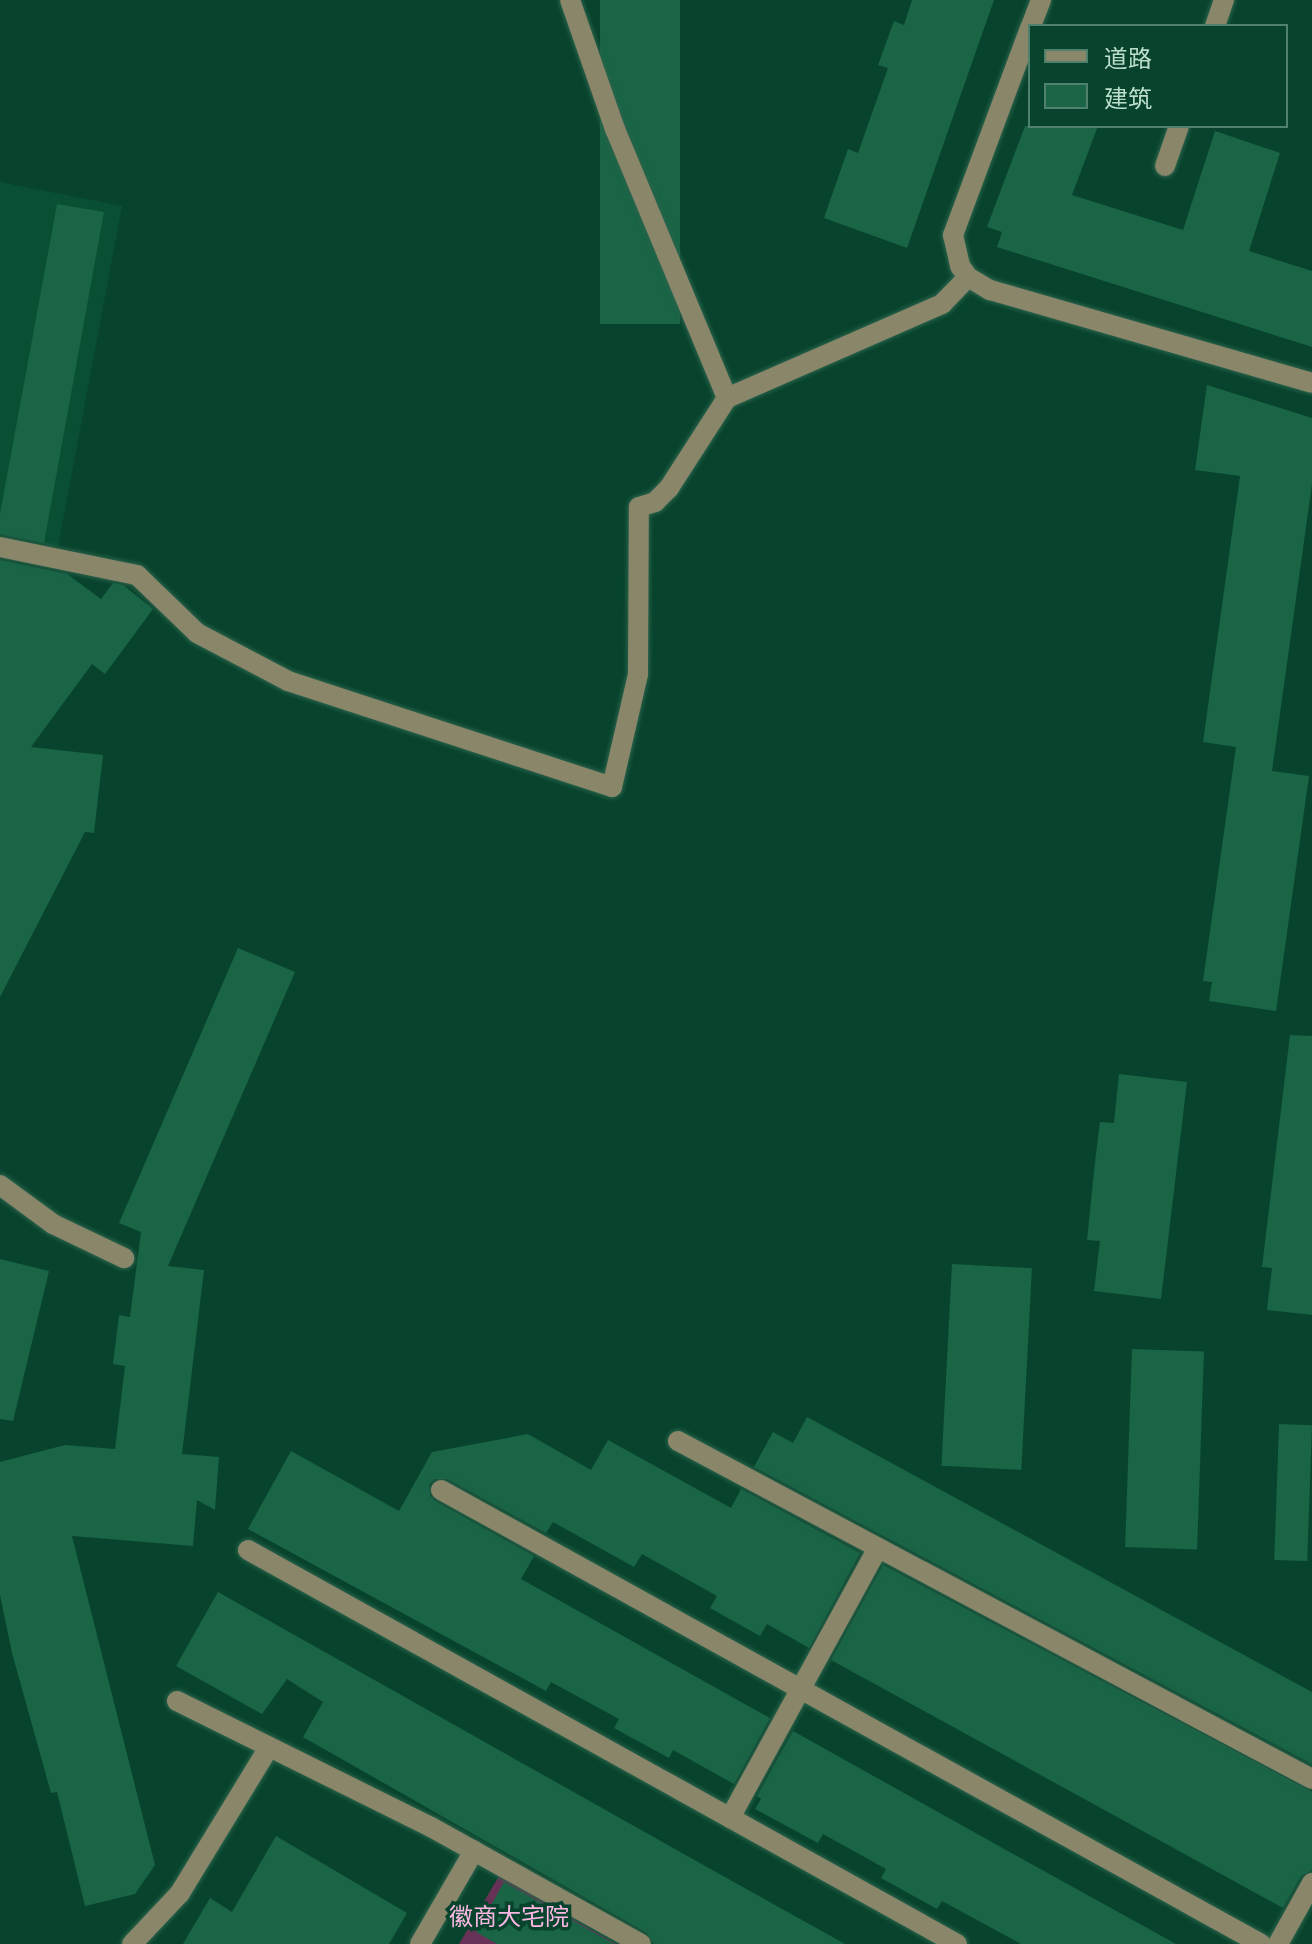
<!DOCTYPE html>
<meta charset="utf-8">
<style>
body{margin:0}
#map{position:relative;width:1312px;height:1944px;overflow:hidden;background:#08442d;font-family:Manrope,"Noto Sans SC",sans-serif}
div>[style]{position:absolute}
.built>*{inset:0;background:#094f34}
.green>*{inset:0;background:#683256}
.building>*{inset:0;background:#196546;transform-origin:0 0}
.roads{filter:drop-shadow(0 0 2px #2c634c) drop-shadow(0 0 2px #2c634c)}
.minor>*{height:20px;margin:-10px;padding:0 10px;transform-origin:10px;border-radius:10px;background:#89866a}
span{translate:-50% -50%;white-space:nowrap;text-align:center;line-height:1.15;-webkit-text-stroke:7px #08442d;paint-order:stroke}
.park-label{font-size:24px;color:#feb8e4}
.legend{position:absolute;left:1028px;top:24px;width:260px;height:104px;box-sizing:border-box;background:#08442d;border:2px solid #50816c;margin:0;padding:10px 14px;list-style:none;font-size:24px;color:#bbddca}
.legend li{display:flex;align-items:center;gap:16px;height:40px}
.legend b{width:40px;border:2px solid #50816c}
</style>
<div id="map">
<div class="built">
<i style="clip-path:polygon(0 182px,122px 206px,58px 547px,0 535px)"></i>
</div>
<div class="green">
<i style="clip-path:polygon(499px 1876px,616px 1944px,459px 1944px)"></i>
</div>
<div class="building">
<i style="left:600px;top:0;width:80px;height:324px"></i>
<i style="clip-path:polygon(912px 0,994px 0,907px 248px,824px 218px,848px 149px,858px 153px,888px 68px,878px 65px,894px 21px,904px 25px)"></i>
<i style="clip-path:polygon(1025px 126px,1098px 126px,1072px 195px,1183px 230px,1215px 131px,1280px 153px,1249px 251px,1312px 271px,1312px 347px,997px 247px,1002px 232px,987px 227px)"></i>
<i style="clip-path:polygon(57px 204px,104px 212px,44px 543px,0 534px,0 514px)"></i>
<i style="clip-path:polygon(1207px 385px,1312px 418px,1312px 484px,1272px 771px,1309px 776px,1276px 1011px,1209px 1001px,1212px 982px,1203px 981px,1236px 747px,1203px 742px,1240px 476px,1195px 470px)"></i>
<i style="clip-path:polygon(0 560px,67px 574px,101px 599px,113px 583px,123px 585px,153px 609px,105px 674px,92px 664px,31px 747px,103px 755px,94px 833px,85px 832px,0 997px)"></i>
<i style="clip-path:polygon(238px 948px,295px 972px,168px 1266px,204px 1270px,182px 1454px,219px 1457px,215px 1510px,197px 1500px,193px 1546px,72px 1536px,155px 1865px,135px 1894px,85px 1906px,57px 1792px,51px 1793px,12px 1653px,0 1595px,0 1462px,65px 1445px,115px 1449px,125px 1366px,113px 1364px,119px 1315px,130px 1317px,141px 1232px,119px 1223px)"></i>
<i style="clip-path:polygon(1290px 1035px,1312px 1036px,1312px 1315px,1267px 1310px,1272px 1268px,1262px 1267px)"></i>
<i style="clip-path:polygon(1119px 1074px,1187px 1082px,1161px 1299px,1094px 1291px,1100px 1241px,1087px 1240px,1095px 1162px,1100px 1122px,1114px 1123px)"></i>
<i style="clip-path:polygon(0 1259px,49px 1271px,13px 1421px,0 1419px)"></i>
<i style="left:952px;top:1264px;width:80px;height:202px;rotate:3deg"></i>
<i style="left:1132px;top:1349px;width:72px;height:198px;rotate:2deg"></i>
<i style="clip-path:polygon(807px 1417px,1312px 1692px,1312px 1764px,754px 1467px,773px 1432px,793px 1443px)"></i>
<i style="left:1279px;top:1424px;width:33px;height:136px;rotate:2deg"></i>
<i style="clip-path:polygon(528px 1434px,591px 1470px,608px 1440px,731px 1508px,741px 1489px,860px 1553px,809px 1648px,767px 1624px,760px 1636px,710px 1608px,717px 1596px,642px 1554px,634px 1567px,553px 1522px,546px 1533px,447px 1479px,435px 1479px,429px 1484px,430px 1496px,435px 1501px,534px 1556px,521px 1579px,770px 1718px,734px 1784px,673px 1750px,669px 1758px,614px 1728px,619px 1719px,551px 1682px,546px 1691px,248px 1529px,291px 1451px,399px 1511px,432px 1452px)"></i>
<i style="clip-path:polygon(883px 1565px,1312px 1792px,1312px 1870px,1301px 1876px,1283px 1908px,831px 1660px)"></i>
<i style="clip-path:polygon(218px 1592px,714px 1871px,845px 1944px,654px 1944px,647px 1933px,303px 1737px,323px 1702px,287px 1679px,262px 1714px,176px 1666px)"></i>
<i style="clip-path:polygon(793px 1731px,1015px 1855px,1176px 1944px,1021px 1944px,942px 1901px,937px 1909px,881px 1878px,886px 1869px,823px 1834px,818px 1843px,755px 1809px,761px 1799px,757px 1796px)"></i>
<i style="clip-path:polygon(276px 1836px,407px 1913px,389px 1944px,183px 1944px,210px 1898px,232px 1912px)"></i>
<i style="clip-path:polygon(504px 1882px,614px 1944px,497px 1944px,476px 1932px)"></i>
</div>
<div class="roads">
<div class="minor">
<i style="left:570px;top:0;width:137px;rotate:70.8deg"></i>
<i style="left:615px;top:129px;width:291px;rotate:67.4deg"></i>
<i style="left:1031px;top:26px;width:28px;rotate:-69deg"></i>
<i style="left:1215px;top:26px;width:28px;rotate:-71deg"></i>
<i style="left:1030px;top:28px;width:221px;rotate:110.4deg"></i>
<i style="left:953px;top:235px;width:32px;rotate:77deg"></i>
<i style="left:960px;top:266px;width:14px;rotate:54deg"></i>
<i style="left:968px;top:277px;width:26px;rotate:31deg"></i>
<i style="left:990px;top:290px;width:335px;rotate:16.1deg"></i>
<i style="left:1165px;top:166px;width:42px;rotate:-70.7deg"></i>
<i style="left:0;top:547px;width:140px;rotate:11.6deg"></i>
<i style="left:137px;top:575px;width:83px;rotate:44deg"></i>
<i style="left:197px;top:633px;width:103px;rotate:27.8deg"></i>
<i style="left:288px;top:681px;width:341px;rotate:18.1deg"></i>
<i style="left:612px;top:787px;width:116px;rotate:-77deg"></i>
<i style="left:638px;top:674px;width:167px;rotate:-89.7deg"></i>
<i style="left:639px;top:507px;width:17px;rotate:-17deg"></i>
<i style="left:655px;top:502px;width:20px;rotate:-45deg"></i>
<i style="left:669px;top:488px;width:107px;rotate:-57.2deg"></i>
<i style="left:727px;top:398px;width:235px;rotate:-23.6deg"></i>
<i style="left:942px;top:304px;width:37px;rotate:-46deg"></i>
<i style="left:0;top:1185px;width:66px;rotate:36.3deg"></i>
<i style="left:53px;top:1224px;width:79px;rotate:25.6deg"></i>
<i style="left:678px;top:1441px;width:718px;rotate:28.06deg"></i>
<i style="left:441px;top:1490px;width:937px;rotate:28.97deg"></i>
<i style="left:248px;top:1550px;width:811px;rotate:29.06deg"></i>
<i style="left:177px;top:1701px;width:284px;rotate:26.4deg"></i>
<i style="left:431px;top:1827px;width:240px;rotate:29.1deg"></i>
<i style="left:730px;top:1818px;width:308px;rotate:-61.3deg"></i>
<i style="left:132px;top:1944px;width:70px;rotate:-46.7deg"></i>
<i style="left:180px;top:1893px;width:171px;rotate:-58.6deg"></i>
<i style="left:420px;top:1944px;width:108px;rotate:-59.9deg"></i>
<i style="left:1278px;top:1944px;width:70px;rotate:-60.9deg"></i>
</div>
</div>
<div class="park-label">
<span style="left:509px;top:1916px">徽商大宅院</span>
</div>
<ul class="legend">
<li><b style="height:10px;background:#89866a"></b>道路</li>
<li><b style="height:22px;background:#196546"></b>建筑</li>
</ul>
</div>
